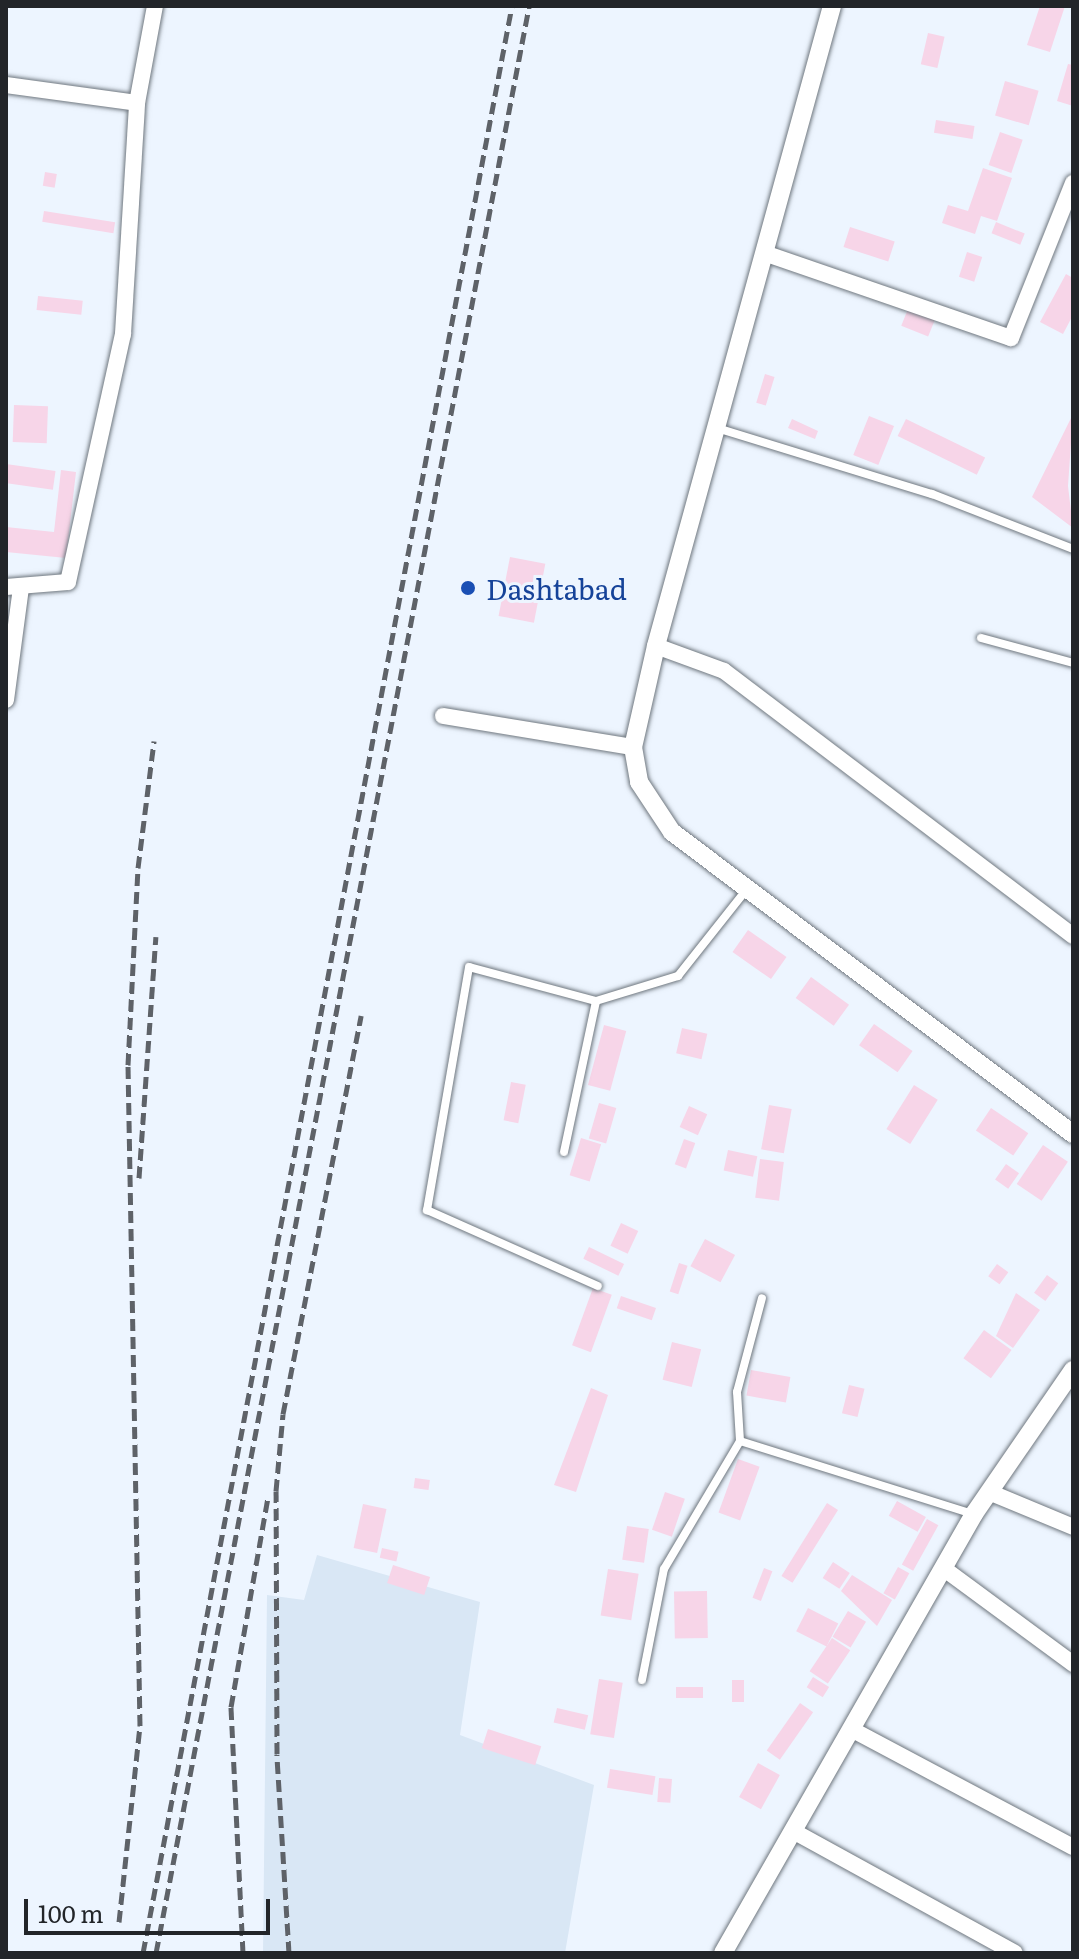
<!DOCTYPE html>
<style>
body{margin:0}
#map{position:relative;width:1079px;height:1959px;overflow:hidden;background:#edf5ff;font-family:Literata,serif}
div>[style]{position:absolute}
.built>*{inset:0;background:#d9e7f5}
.building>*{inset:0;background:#f7d5e8;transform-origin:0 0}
.roads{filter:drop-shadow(0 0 2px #6f777f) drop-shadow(0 0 2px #6f777f)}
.service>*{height:8px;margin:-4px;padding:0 4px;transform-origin:4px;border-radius:4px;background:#fff}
.minor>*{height:16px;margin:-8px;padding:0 8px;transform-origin:8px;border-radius:8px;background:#fff}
.tertiary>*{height:18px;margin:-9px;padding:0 9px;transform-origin:9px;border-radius:9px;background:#fff}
.rail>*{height:5px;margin-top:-2.5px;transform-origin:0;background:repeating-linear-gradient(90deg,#5e6268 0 12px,transparent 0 18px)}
.dots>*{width:22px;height:22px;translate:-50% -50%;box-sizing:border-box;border:4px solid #edf5ff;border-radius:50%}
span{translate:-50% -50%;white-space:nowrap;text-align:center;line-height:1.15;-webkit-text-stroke:6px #edf5ff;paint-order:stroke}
.transit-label{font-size:28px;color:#164399}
.left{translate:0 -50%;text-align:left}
.frame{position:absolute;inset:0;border:8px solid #222529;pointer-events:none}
.scale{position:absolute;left:24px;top:1899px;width:246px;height:36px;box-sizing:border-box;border:4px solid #222529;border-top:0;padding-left:10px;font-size:24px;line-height:28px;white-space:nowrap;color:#222529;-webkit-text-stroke:6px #edf5ff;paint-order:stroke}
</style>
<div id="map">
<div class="built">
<i style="clip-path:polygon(317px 1555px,480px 1602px,460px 1735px,594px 1785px,565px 1953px,263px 1953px,267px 1595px,304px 1600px)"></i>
</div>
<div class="building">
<i style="clip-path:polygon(1040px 6px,1065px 6px,1050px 52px,1027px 45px)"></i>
<i style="left:928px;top:33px;width:17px;height:32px;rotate:13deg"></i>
<i style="clip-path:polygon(1068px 64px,1073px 65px,1073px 106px,1057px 101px)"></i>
<i style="left:1005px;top:81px;width:35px;height:36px;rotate:16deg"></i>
<i style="left:936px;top:120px;width:39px;height:13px;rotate:9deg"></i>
<i style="left:1000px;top:132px;width:24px;height:35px;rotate:19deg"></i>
<i style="clip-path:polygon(983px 168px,1012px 178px,997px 221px,981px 216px,975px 234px,942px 223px,948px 205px,968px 211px)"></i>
<i style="left:45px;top:172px;width:12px;height:14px;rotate:9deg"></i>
<i style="left:44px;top:211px;width:72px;height:11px;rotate:9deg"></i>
<i style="left:996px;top:222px;width:31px;height:12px;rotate:22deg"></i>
<i style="left:850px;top:227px;width:47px;height:21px;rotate:18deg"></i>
<i style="left:967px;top:252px;width:16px;height:26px;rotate:18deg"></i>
<i style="clip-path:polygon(1066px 274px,1073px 278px,1073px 315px,1063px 334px,1040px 322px)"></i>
<i style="left:38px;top:296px;width:45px;height:14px;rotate:6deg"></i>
<i style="left:908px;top:309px;width:29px;height:18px;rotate:22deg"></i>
<i style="left:765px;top:374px;width:10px;height:30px;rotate:17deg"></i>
<i style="left:14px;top:405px;width:34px;height:37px;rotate:2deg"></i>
<i style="clip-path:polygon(1073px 414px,1068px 486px,1073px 528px,1032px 497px)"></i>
<i style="left:869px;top:416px;width:27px;height:42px;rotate:22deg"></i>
<i style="clip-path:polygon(792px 419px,818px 431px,815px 439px,788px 428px)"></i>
<i style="left:906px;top:419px;width:88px;height:19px;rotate:26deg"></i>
<i style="left:6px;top:464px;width:50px;height:19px;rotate:8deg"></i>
<i style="clip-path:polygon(61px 470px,76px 472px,66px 558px,6px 552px,6px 527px,54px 532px)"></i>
<i style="left:510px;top:557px;width:36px;height:60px;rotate:11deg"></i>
<i style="left:748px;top:930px;width:47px;height:27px;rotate:35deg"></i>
<i style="left:811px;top:977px;width:47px;height:26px;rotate:36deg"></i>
<i style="left:874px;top:1024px;width:47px;height:26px;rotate:35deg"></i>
<i style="left:604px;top:1025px;width:23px;height:62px;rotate:15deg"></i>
<i style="left:682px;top:1028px;width:26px;height:26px;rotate:13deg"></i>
<i style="left:511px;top:1082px;width:15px;height:39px;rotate:11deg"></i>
<i style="left:914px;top:1085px;width:28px;height:52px;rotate:32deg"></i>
<i style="left:599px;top:1103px;width:18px;height:37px;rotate:16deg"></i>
<i style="left:769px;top:1105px;width:23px;height:45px;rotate:10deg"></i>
<i style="left:689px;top:1106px;width:20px;height:23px;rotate:24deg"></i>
<i style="left:991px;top:1108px;width:45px;height:27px;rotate:34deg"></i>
<i style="left:581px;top:1138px;width:21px;height:39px;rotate:17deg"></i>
<i style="left:684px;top:1139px;width:12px;height:27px;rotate:20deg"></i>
<i style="left:1043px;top:1145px;width:30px;height:47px;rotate:34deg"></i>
<i style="left:728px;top:1150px;width:30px;height:21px;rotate:12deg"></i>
<i style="left:760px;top:1159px;width:24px;height:39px;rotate:7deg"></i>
<i style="left:1006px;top:1164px;width:16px;height:19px;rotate:35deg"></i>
<i style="left:621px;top:1223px;width:19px;height:25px;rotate:25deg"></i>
<i style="left:705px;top:1239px;width:34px;height:31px;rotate:28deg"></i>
<i style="left:589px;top:1247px;width:39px;height:13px;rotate:26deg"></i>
<i style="left:679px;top:1263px;width:9px;height:30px;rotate:18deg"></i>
<i style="left:997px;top:1264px;width:14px;height:15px;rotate:36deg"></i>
<i style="left:1047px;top:1275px;width:14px;height:22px;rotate:36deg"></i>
<i style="left:593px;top:1288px;width:20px;height:61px;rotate:20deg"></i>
<i style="clip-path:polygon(1016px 1293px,1040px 1310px,1013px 1348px,996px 1336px)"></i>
<i style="left:621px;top:1296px;width:37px;height:13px;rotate:19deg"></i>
<i style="left:984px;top:1330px;width:34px;height:35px;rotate:36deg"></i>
<i style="left:672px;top:1342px;width:30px;height:39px;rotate:14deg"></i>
<i style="left:751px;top:1370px;width:40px;height:26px;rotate:10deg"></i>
<i style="left:849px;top:1385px;width:16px;height:29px;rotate:14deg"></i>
<i style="clip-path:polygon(591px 1388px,608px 1395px,576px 1492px,554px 1485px)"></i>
<i style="left:738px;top:1459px;width:23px;height:57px;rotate:20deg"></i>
<i style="left:415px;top:1478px;width:15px;height:10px;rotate:8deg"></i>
<i style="left:665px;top:1492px;width:21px;height:40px;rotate:19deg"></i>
<i style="left:897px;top:1501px;width:33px;height:17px;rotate:29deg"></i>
<i style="left:827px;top:1503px;width:13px;height:86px;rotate:32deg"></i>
<i style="left:363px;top:1504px;width:24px;height:45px;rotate:12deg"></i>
<i style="left:927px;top:1519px;width:13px;height:52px;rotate:29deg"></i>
<i style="left:627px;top:1526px;width:22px;height:34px;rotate:8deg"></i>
<i style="left:382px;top:1548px;width:17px;height:10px;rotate:13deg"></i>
<i style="left:833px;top:1562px;width:20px;height:19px;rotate:33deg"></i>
<i style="left:393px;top:1565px;width:39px;height:19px;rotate:18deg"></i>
<i style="left:898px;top:1567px;width:13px;height:30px;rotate:29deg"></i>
<i style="left:764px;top:1568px;width:9px;height:32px;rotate:21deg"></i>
<i style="left:608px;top:1569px;width:31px;height:47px;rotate:9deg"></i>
<i style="clip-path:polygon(852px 1575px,892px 1600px,877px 1626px,841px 1591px)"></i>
<i style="left:707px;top:1591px;width:47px;height:33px;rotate:89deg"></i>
<i style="left:808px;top:1608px;width:34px;height:26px;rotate:27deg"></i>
<i style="left:848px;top:1611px;width:21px;height:30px;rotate:31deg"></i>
<i style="left:832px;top:1638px;width:22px;height:40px;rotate:34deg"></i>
<i style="left:813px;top:1677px;width:19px;height:12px;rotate:32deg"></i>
<i style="left:599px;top:1679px;width:24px;height:56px;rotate:9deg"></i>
<i style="left:732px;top:1680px;width:12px;height:22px"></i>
<i style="left:676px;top:1687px;width:27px;height:11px"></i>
<i style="left:800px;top:1703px;width:16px;height:58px;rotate:35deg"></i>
<i style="left:557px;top:1708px;width:32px;height:15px;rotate:13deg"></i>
<i style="left:488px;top:1729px;width:56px;height:20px;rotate:18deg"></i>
<i style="left:758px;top:1763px;width:25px;height:39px;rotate:29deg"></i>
<i style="left:610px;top:1769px;width:46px;height:19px;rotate:9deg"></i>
<i style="left:659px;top:1778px;width:13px;height:24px;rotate:4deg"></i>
</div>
<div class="roads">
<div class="service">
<i style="left:717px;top:428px;width:225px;rotate:17.1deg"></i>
<i style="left:932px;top:494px;width:151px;rotate:21.3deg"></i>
<i style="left:981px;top:638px;width:95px;rotate:15.2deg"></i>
<i style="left:596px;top:1001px;width:131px;rotate:-165deg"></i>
<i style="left:469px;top:967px;width:247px;rotate:99.8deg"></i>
<i style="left:427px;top:1210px;width:187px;rotate:24deg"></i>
<i style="left:564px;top:1152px;width:154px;rotate:-78deg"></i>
<i style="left:596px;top:1001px;width:86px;rotate:-17deg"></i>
<i style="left:678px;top:976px;width:111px;rotate:-51.6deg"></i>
<i style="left:740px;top:1441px;width:49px;rotate:-93.5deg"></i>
<i style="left:737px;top:1392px;width:97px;rotate:-75.1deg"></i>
<i style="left:642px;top:1680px;width:113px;rotate:-78.8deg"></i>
<i style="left:664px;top:1569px;width:149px;rotate:-59.3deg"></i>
<i style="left:740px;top:1441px;width:244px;rotate:17.4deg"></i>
</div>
<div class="minor">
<i style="left:6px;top:85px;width:132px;rotate:7.8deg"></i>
<i style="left:137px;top:103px;width:99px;rotate:-79.5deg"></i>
<i style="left:764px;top:253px;width:261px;rotate:19deg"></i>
<i style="left:1011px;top:338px;width:167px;rotate:-68.2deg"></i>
<i style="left:6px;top:587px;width:62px;rotate:-4.6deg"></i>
<i style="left:68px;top:582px;width:254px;rotate:-77.5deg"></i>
<i style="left:123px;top:334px;width:231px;rotate:-86.5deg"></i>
<i style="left:656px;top:646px;width:72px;rotate:20.2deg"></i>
<i style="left:724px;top:671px;width:438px;rotate:37.2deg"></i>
<i style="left:6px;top:700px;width:113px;rotate:-82.4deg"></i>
<i style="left:443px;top:716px;width:193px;rotate:9.3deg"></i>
<i style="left:989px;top:1492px;width:91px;rotate:22.6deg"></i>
<i style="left:943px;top:1568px;width:162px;rotate:36.4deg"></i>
<i style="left:851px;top:1729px;width:251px;rotate:28deg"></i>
<i style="left:793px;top:1831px;width:253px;rotate:28.8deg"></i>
</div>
<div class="tertiary">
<i style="left:832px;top:6px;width:664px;rotate:105.38deg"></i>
<i style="left:656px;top:646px;width:104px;rotate:102.8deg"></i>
<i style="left:633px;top:747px;width:36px;rotate:80deg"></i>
<i style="left:639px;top:782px;width:60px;rotate:56.6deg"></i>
<i style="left:672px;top:832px;width:502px;rotate:36.98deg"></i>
<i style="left:723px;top:1953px;width:506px;rotate:-60.24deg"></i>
<i style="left:974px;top:1514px;width:175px;rotate:-55.5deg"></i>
</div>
</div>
<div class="rail">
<i style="left:139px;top:1178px;width:242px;rotate:-86deg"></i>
<i style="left:119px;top:1922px;width:197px;rotate:-83.9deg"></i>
<i style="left:140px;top:1726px;width:661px;rotate:-91.04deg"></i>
<i style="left:128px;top:1065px;width:197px;rotate:-87.1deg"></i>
<i style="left:138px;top:868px;width:128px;rotate:-82.8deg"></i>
<i style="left:143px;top:1953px;width:1982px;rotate:-79.27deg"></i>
<i style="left:156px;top:1953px;width:1982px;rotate:-79.15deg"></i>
<i style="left:243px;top:1953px;width:246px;rotate:-92.8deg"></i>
<i style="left:231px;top:1707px;width:213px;rotate:-80deg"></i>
<i style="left:289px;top:1953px;width:199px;rotate:-93.5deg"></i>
<i style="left:277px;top:1754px;width:263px;rotate:-90.2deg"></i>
<i style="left:276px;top:1491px;width:77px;rotate:-84.8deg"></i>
<i style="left:283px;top:1414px;width:406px;rotate:-78.9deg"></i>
</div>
<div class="dots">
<i style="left:468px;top:588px;background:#1a4fb4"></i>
</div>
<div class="transit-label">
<span class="left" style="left:486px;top:588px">Dashtabad</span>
</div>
<div class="frame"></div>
<div class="scale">100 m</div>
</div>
